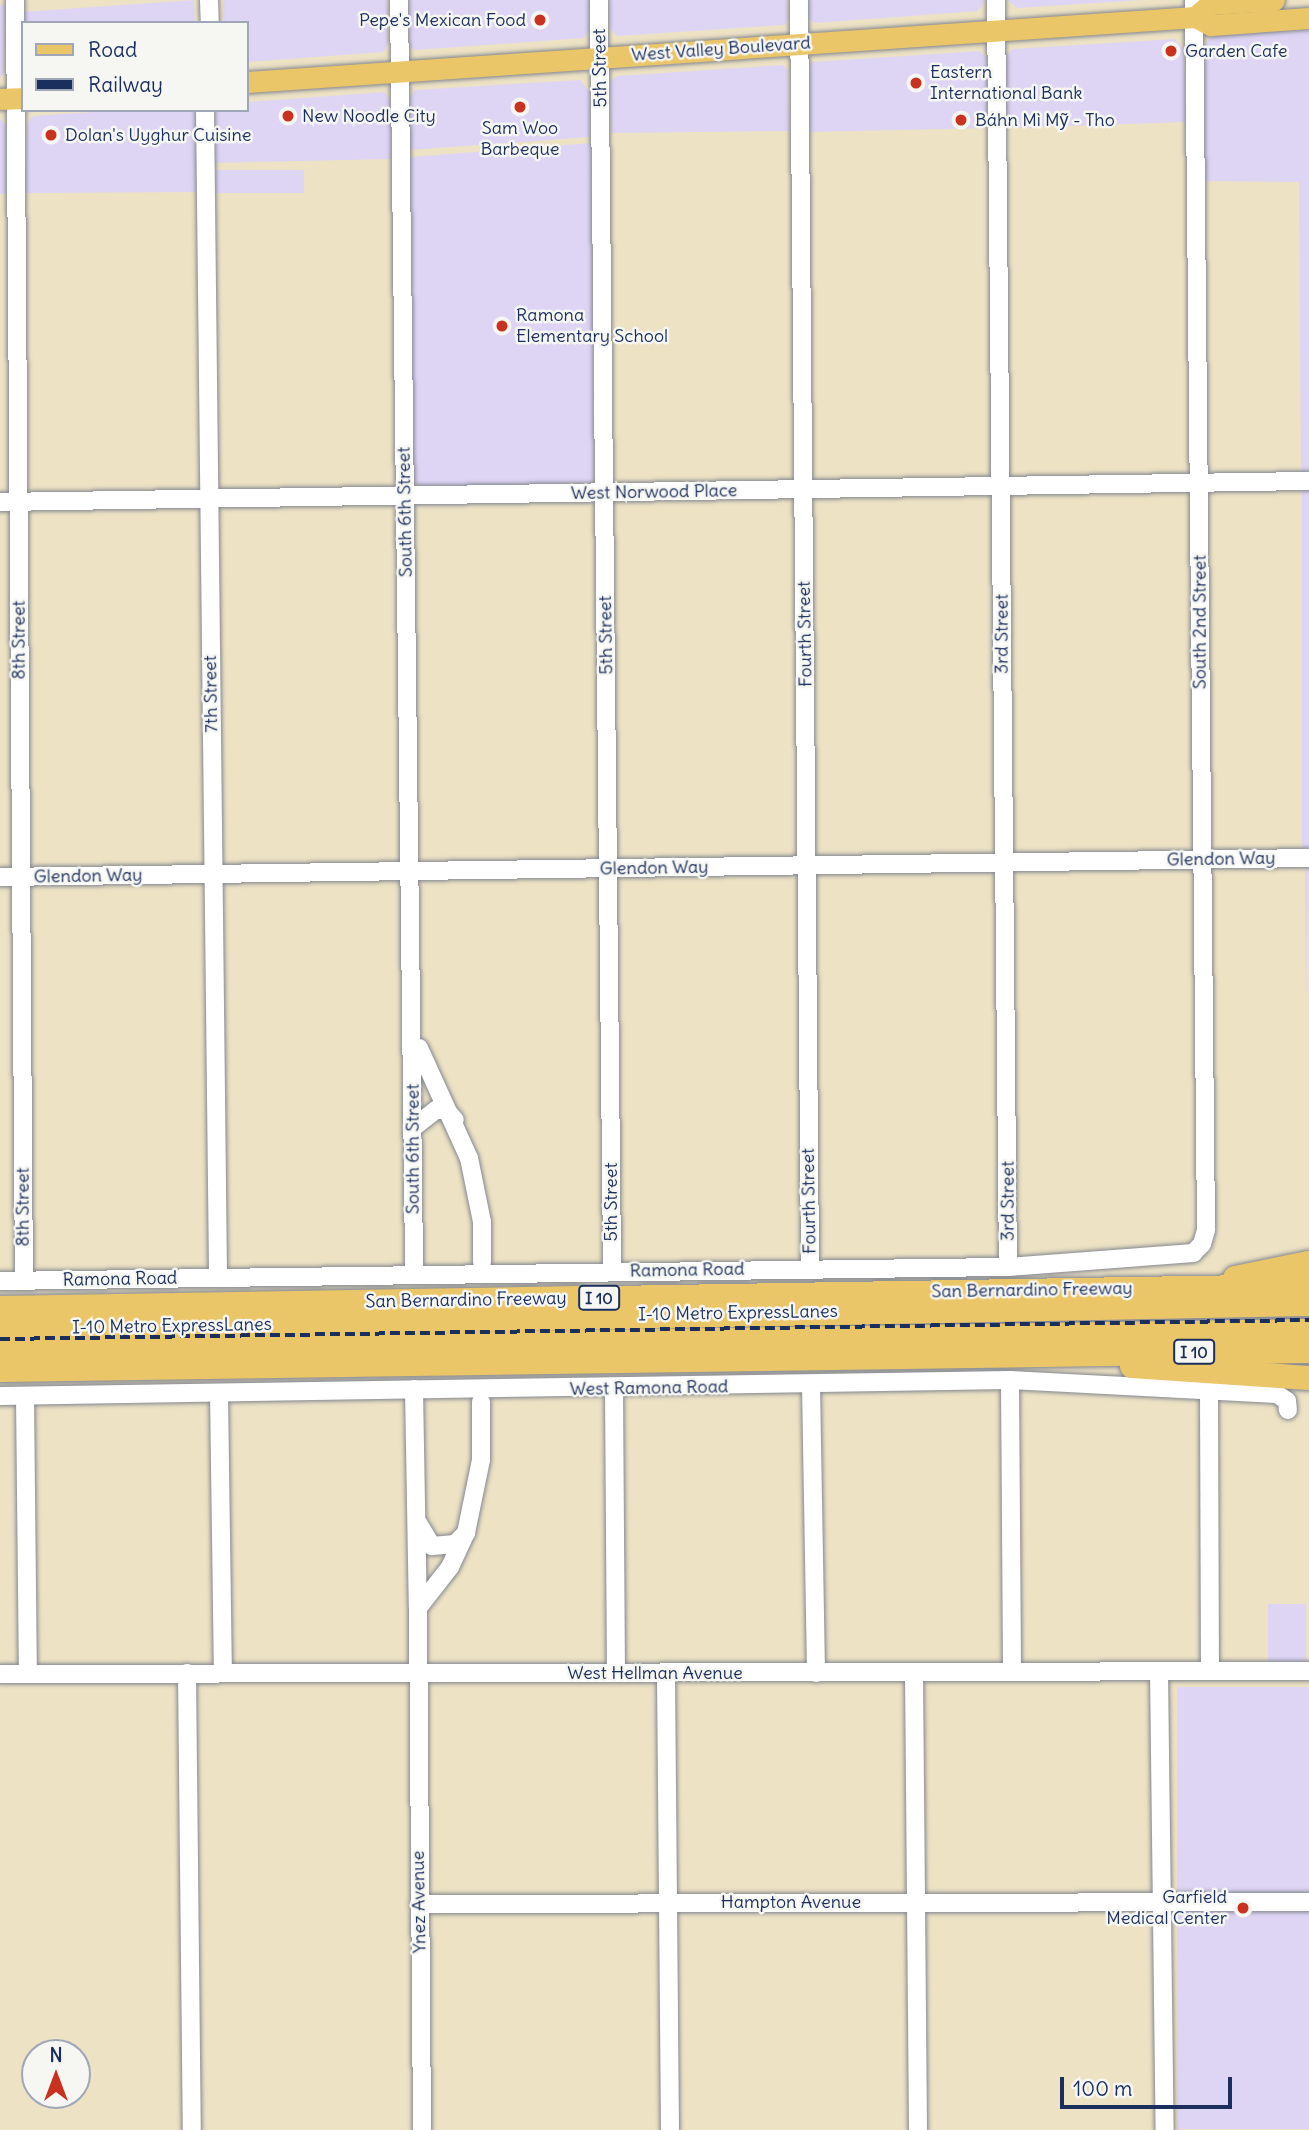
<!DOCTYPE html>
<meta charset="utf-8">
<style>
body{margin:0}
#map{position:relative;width:1309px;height:2130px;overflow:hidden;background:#ede2c4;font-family:Delius,sans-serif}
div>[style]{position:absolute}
.built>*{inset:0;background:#ded5f5;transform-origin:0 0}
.roads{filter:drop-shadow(0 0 2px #848891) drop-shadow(0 0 2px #848891)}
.minor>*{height:18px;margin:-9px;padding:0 9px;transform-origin:9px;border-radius:9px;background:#fff}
.major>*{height:21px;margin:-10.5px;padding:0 10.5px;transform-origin:10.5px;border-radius:10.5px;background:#ebc669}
.highway>*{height:24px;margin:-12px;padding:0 12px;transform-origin:12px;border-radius:12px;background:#ebc669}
.rail>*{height:3.5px;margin-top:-1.75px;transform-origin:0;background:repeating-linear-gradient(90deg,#1b2f5e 0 10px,transparent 0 15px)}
.dots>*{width:19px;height:19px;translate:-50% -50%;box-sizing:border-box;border:4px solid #f6f6f2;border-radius:50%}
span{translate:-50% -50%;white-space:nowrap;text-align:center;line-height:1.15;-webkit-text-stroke:5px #f6f6f2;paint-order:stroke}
.shield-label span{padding:2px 5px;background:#f6f6f2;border:2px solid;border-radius:5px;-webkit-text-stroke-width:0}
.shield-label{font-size:16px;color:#1b2f5e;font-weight:700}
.poi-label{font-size:18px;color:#1b2f5e}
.right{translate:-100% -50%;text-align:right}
.left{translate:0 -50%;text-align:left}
.street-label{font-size:18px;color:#1b2f5e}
.legend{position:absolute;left:21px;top:21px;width:228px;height:91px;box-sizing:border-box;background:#f6f6f2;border:2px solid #9ea6b7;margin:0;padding:9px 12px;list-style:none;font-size:21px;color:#1b2f5e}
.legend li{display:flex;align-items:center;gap:14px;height:35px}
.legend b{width:35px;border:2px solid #9ea6b7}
.north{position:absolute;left:21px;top:2039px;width:70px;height:70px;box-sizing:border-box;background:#f6f6f2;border:2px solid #9ea6b7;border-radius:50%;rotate:0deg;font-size:19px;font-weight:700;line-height:28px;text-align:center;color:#1b2f5e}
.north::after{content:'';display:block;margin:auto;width:24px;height:32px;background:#c8321e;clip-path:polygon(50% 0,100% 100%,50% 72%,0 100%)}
.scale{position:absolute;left:1060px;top:2077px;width:172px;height:32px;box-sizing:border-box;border:4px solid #1b2f5e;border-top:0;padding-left:9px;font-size:21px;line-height:24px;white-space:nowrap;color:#1b2f5e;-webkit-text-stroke:5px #f6f6f2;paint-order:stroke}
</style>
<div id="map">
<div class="built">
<i style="clip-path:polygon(194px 0,195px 23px,23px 23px,22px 12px)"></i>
<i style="clip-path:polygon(223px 0,388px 0,388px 45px,383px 52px,247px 62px,247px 23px,223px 23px)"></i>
<i style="clip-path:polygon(408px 0,589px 0,589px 32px,584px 38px,415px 50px,409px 46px)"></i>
<i style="clip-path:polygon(610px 0,788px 0,788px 21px,784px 25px,617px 36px,610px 29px)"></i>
<i style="clip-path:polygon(806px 0,986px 0,978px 11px,815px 23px,806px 17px)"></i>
<i style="clip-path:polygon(1007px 0,1142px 0,1017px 8px)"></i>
<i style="clip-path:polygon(0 5px,5px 5px,4px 72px,0 77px)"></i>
<i style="clip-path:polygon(1309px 29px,1309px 474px,1301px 474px,1299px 182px,1204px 181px,1203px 47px,1211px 36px)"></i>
<i style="clip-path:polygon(1175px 39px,1184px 50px,1186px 122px,1005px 128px,1004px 57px,1013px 49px)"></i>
<i style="clip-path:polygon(979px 51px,987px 58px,989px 128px,807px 132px,807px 69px,813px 62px)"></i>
<i style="clip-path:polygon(782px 65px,788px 70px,789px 131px,611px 133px,610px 82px,617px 76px)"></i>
<i style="clip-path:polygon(580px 80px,590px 92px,590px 137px,409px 150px,409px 98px,415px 90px)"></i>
<i style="clip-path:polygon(384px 92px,391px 100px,391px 159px,214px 163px,215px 110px,247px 110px,247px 102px)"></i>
<i style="clip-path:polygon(123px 110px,196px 112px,198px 192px,24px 193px,27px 124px,33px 116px)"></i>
<i style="clip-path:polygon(0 119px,7px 126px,8px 194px,0 194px)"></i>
<i style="clip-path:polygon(591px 143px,594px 478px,590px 483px,421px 487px,413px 480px,410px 157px)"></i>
<i style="left:304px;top:170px;width:23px;height:90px;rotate:90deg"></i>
<i style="left:1302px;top:490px;width:7px;height:358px"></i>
<i style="clip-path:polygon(1305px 867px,1309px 867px,1306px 999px)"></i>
<i style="left:1306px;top:1604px;width:58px;height:38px;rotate:90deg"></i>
<i style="left:1177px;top:1687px;width:132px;height:442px"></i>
</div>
<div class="roads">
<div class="minor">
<i style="left:15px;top:0;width:1280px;rotate:89.6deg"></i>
<i style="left:209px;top:0;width:23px;rotate:88deg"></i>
<i style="left:399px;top:0;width:1273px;rotate:89.32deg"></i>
<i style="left:599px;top:0;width:1271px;rotate:89.41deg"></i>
<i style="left:799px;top:0;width:1269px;rotate:89.5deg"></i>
<i style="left:996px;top:0;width:1267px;rotate:89.46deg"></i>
<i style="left:205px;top:110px;width:1168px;rotate:89.36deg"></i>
<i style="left:0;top:502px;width:1309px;rotate:-0.92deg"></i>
<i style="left:0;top:877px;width:1309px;rotate:-0.83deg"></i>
<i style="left:419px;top:1048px;width:121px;rotate:65.6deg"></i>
<i style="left:469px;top:1158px;width:65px;rotate:78.5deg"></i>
<i style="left:482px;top:1222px;width:40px;rotate:90deg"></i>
<i style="left:414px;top:1127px;width:28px;rotate:-38deg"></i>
<i style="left:436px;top:1110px;width:10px"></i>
<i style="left:446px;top:1110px;width:13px;rotate:48deg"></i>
<i style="left:0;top:1281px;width:1008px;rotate:-0.8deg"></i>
<i style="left:1008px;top:1267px;width:186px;rotate:-4.3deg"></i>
<i style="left:1193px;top:1253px;width:13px;rotate:-45deg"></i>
<i style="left:1202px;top:1244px;width:15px;rotate:-74deg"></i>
<i style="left:1206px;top:1230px;width:1230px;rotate:-90.56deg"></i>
<i style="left:1010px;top:1380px;width:292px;rotate:89.6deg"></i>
<i style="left:811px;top:1385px;width:288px;rotate:89deg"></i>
<i style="left:414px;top:1389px;width:219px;rotate:89deg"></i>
<i style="left:614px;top:1389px;width:284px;rotate:89.6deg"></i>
<i style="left:1209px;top:1391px;width:280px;rotate:89.8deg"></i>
<i style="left:219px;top:1393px;width:280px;rotate:89.2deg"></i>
<i style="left:0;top:1396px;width:1010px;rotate:-0.91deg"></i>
<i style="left:1010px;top:1380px;width:267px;rotate:3deg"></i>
<i style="left:1277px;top:1394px;width:12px;rotate:35deg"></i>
<i style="left:1287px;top:1401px;width:9px;rotate:84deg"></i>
<i style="left:25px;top:1396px;width:277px;rotate:89.4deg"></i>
<i style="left:418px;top:1523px;width:27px;rotate:59deg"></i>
<i style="left:432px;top:1546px;width:23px;rotate:-5deg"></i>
<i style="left:455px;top:1544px;width:16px;rotate:-45deg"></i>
<i style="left:1159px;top:1671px;width:459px;rotate:89.3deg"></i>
<i style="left:914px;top:1672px;width:458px;rotate:89.5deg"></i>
<i style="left:187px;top:1673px;width:457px;rotate:89.4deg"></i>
<i style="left:666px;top:1673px;width:457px;rotate:89.5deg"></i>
<i style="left:0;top:1674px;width:1309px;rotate:-0.13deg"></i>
<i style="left:419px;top:1904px;width:890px;rotate:-0.13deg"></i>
<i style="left:422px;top:2130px;width:522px;rotate:-90.44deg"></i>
<i style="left:418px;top:1608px;width:52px;rotate:-52deg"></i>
<i style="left:450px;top:1567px;width:38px;rotate:-65deg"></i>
<i style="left:466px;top:1533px;width:75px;rotate:-78.4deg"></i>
<i style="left:481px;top:1460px;width:58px;rotate:-90deg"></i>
</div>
<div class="major">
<i style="left:1195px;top:17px;width:20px;rotate:-41deg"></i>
<i style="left:1210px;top:4px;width:64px;rotate:-3.6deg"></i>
<i style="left:247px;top:82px;width:950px;rotate:-3.92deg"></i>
<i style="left:1195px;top:17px;width:18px;rotate:27deg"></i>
<i style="left:1211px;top:25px;width:98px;rotate:-4.1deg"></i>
<i style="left:0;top:99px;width:23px;rotate:-2deg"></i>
</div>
<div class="highway">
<i style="left:1235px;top:1278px;width:76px;rotate:-11.5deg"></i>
<i style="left:613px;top:1298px;width:696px;rotate:-0.99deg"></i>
<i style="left:0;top:1308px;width:577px;rotate:-0.99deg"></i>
<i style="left:0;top:1329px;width:1309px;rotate:-1.09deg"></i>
<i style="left:0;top:1351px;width:1309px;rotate:-0.88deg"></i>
<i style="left:1132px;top:1366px;width:177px;rotate:3.9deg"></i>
<i style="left:0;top:1370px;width:1309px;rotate:-0.83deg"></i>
</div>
</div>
<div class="rail">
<i style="left:0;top:1339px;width:1309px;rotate:-0.83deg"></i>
</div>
<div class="dots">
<i style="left:540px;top:20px;background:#c8321e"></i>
<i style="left:1171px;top:51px;background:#c8321e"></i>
<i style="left:916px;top:83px;background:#c8321e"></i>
<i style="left:520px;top:107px;background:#c8321e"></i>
<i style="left:288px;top:116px;background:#c8321e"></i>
<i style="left:961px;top:120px;background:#c8321e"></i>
<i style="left:51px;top:135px;background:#c8321e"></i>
<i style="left:502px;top:326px;background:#c8321e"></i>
<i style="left:1243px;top:1908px;background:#c8321e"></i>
</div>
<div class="shield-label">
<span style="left:599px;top:1298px">I 10</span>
<span style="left:1194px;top:1352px">I 10</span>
</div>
<div class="poi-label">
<span class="right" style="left:526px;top:20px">Pepe's Mexican Food</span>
<span class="left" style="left:1185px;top:51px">Garden Cafe</span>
<span class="left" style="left:930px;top:83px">Eastern<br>International Bank</span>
<span class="left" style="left:302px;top:116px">New Noodle City</span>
<span class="left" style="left:975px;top:120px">Báhn Mì Mỹ - Tho</span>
<span style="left:520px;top:139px">Sam Woo<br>Barbeque</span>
<span class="left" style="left:65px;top:135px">Dolan's Uyghur Cuisine</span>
<span class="left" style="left:516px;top:326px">Ramona<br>Elementary School</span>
<span class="right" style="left:1227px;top:1908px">Garfield<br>Medical Center</span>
</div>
<div class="street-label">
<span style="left:721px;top:49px;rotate:-4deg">West Valley Boulevard</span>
<span style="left:600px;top:68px;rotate:-91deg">5th Street</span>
<span style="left:654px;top:492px;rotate:-1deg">West Norwood Place</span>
<span style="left:405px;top:512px;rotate:-91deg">South 6th Street</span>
<span style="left:1200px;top:622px;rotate:-90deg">South 2nd Street</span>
<span style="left:805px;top:634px;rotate:-91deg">Fourth Street</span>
<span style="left:1002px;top:634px;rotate:-90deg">3rd Street</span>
<span style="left:606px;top:635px;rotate:-91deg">5th Street</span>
<span style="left:19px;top:640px;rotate:-90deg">8th Street</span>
<span style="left:211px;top:694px;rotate:-91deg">7th Street</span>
<span style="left:1221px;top:859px;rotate:-1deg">Glendon Way</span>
<span style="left:654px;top:868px;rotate:-1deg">Glendon Way</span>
<span style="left:88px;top:876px;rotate:-1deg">Glendon Way</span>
<span style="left:413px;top:1149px;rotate:-90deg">South 6th Street</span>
<span style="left:809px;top:1201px;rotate:-91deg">Fourth Street</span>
<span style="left:1008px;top:1201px;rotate:-90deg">3rd Street</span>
<span style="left:611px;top:1202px;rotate:-90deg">5th Street</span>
<span style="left:23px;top:1207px;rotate:-90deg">8th Street</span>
<span style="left:687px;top:1270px;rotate:-1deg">Ramona Road</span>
<span style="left:120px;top:1279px;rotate:-1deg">Ramona Road</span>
<span style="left:1032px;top:1290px;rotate:-1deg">San Bernardino Freeway</span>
<span style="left:466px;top:1300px;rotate:-1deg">San Bernardino Freeway</span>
<span style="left:738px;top:1313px;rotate:-1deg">I-10 Metro ExpressLanes</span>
<span style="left:172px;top:1326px;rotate:-1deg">I-10 Metro ExpressLanes</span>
<span style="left:649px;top:1388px;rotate:-1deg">West Ramona Road</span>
<span style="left:655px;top:1673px">West Hellman Avenue</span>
<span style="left:419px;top:1902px;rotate:-91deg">Ynez Avenue</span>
<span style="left:791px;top:1902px">Hampton Avenue</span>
</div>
<ul class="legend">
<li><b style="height:9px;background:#ebc669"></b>Road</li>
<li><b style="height:9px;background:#1b2f5e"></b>Railway</li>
</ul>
<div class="north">N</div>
<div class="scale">100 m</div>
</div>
